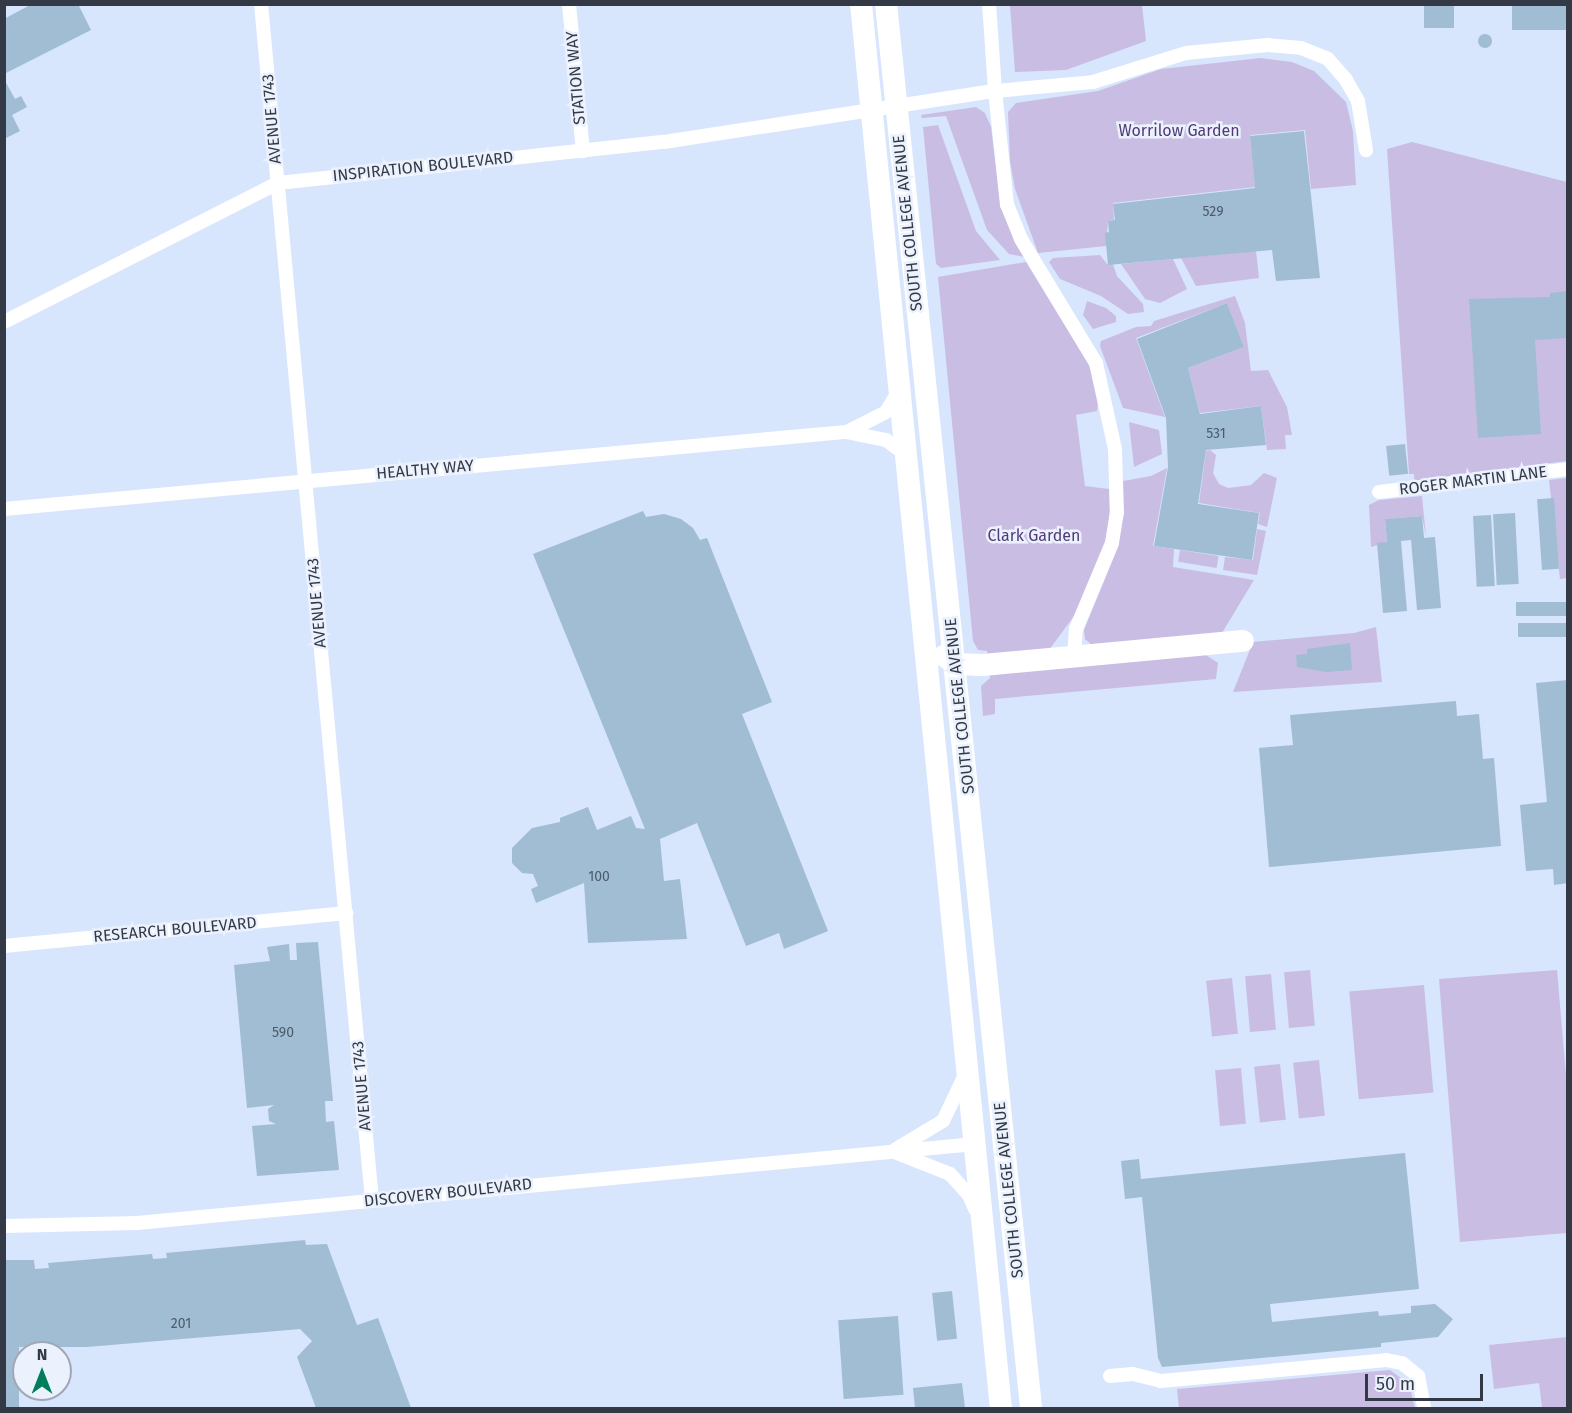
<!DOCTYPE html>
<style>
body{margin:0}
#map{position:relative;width:1572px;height:1413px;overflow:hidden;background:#d7e5fd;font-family:"Fira Sans",sans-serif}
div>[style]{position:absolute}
.green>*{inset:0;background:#cabde4;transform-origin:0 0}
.building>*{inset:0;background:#a0bdd4;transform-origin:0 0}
.round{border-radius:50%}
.minor>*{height:14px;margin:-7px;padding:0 7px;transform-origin:7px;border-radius:7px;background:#fff}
.primary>*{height:22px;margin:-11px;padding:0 11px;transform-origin:11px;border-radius:11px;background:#fff}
span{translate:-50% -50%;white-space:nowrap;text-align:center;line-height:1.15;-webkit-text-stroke:5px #ebf2fe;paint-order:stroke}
.number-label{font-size:14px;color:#4e5b6a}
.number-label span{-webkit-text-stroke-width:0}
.street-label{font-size:16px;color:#333a46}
.park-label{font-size:16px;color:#523978}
.frame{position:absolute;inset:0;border:6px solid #333a46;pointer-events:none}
.north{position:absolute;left:12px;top:1341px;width:60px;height:60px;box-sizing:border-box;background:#ebf2fe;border:2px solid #a1a8b4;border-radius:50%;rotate:0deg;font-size:16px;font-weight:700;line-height:24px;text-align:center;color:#333a46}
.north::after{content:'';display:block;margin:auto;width:21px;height:27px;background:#007d5b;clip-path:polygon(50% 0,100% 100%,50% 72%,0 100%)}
.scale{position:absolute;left:1365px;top:1374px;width:118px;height:27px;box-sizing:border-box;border:3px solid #333a46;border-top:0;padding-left:8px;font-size:18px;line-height:21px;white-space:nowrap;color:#333a46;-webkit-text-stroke:4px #ebf2fe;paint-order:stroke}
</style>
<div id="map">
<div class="green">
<i style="clip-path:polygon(1010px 5px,1142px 5px,1146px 41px,1066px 70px,1015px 72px)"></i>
<i style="clip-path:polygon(1261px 58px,1292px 62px,1314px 71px,1346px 102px,1353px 131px,1356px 185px,1311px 189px,1305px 130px,1250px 135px,1255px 187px,1113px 203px,1114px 220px,1108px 221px,1106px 246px,1038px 253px,1015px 189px,1010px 161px,1008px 112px,1016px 103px,1098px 91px,1161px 69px)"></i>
<i style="clip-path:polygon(976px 107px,985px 113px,991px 127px,1000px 200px,1025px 257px,1009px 254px,987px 230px,946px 116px,922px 118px,921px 115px)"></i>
<i style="clip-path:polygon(938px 125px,976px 231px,1000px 260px,941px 268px,936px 264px,923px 127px)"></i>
<i style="clip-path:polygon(1412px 142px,1567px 182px,1567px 461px,1414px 481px,1414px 474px,1409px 474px,1387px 149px)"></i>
<i style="clip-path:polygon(1256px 251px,1259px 278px,1196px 286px,1181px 258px)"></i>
<i style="clip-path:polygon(1100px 255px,1107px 264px,1113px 264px,1117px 276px,1143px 304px,1144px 312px,1128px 314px,1101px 296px,1060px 279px,1049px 262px,1053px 258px)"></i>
<i style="clip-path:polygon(1173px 259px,1187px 289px,1160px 303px,1145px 299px,1121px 264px)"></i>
<i style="clip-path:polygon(1026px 262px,1089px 365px,1099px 392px,1097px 411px,1076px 415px,1085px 486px,1109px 489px,1110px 522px,1102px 557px,1074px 616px,1049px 650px,988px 656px,987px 651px,978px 650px,973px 641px,938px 277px)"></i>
<i style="clip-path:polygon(1235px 296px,1245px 323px,1251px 371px,1268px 370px,1287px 407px,1292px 435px,1285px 435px,1286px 449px,1267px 450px,1261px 406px,1200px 413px,1188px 368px,1244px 347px,1227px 303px,1136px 338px,1165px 417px,1123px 408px,1100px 346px,1101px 341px,1136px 327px,1151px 326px,1154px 321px)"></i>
<i style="clip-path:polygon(1087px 301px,1106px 308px,1116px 316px,1116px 322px,1093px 329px,1083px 315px)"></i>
<i style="clip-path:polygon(1129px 422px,1159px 430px,1162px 454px,1134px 467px)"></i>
<i style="clip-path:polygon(1210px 450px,1216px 455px,1213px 473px,1219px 484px,1228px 488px,1251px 485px,1264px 473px,1277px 478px,1267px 527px,1258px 524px,1260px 513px,1199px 503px,1206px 451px)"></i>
<i style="clip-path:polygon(1167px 468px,1153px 546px,1174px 549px,1173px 567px,1254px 580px,1222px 633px,1092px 645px,1085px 639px,1084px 630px,1118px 547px,1123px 481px,1151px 476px)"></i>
<i style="clip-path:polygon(1567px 478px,1567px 578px,1560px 579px,1549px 480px)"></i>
<i style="clip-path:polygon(1422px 496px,1426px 537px,1422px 516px,1385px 519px,1387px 542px,1371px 547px,1369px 505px,1379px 500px)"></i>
<i style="clip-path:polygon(1257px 529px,1266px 531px,1257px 575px,1223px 570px,1225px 557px,1253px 560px)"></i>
<i style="left:1180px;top:550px;width:39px;height:12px;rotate:9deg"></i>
<i style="clip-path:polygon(1376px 627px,1382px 682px,1233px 692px,1253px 642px,1354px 633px)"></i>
<i style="clip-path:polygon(1203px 653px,1218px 663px,1216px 679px,995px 699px,995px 714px,983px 716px,981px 686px,990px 678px,989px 671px)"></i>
<i style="left:1310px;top:970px;width:56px;height:26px;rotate:85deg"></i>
<i style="clip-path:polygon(1557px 970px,1568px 1099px,1567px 1233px,1460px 1242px,1439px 979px)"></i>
<i style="left:1271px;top:974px;width:56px;height:26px;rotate:85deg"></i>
<i style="left:1232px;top:978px;width:56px;height:26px;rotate:84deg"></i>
<i style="left:1424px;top:985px;width:108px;height:75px;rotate:85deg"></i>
<i style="left:1319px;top:1060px;width:56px;height:26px;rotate:84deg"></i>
<i style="left:1280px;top:1064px;width:56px;height:26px;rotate:84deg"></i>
<i style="left:1241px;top:1068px;width:56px;height:26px;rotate:85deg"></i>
<i style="clip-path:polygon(1567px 1337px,1567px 1408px,1542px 1408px,1539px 1383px,1494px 1389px,1489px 1345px)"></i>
<i style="clip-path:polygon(1390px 1370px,1409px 1384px,1415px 1408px,1179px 1408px,1177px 1389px)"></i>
</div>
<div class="building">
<i style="clip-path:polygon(32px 4px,78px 4px,91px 30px,4px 74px,4px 19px)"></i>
<i style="left:1424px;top:4px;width:30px;height:24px"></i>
<i style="left:1512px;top:4px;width:56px;height:26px"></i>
<i class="round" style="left:1478px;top:34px;width:14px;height:14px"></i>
<i style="clip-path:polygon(4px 79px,15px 99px,21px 96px,27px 107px,12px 115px,20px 131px,4px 139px)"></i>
<i style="clip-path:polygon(1304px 131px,1320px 278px,1276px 281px,1272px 250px,1108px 265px,1105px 233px,1109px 232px,1108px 221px,1115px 220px,1113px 204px,1255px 188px,1250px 136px)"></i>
<i style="clip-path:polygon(1568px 291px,1568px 338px,1535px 340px,1541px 434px,1478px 438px,1469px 299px,1550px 297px,1550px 293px)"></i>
<i style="clip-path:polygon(1227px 303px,1244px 347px,1188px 368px,1200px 414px,1261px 406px,1266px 445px,1206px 450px,1198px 504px,1259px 513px,1252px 560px,1154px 546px,1168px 467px,1166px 418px,1137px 339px)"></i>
<i style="left:1405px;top:444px;width:30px;height:19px;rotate:84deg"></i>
<i style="left:1554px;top:498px;width:71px;height:17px;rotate:86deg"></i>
<i style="clip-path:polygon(643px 511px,646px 517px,664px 514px,681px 519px,693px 528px,700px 540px,707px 538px,772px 702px,742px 714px,828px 931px,784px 949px,779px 933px,746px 946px,697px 823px,660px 839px,664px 881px,680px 879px,687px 939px,588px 943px,584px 883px,536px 903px,531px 889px,538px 886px,533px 874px,522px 873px,512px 863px,512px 848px,532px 828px,560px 822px,560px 818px,588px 807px,597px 830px,631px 816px,636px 828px,645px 829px,533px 554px)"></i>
<i style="left:1515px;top:513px;width:71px;height:22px;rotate:87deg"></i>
<i style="left:1491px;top:515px;width:71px;height:18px;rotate:87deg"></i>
<i style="clip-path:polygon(1422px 516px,1424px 538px,1435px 537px,1441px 608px,1417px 610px,1411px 540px,1401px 541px,1407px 611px,1383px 613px,1377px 543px,1387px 542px,1385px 519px)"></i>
<i style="left:1568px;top:602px;width:14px;height:52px;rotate:90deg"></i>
<i style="left:1568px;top:623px;width:14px;height:50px;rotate:90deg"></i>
<i style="clip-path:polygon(1350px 643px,1352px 670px,1326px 672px,1297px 667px,1296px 655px,1307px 654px,1307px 649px)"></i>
<i style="clip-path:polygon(1568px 680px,1568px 883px,1554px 885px,1553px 869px,1526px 871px,1520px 805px,1547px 802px,1536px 683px)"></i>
<i style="clip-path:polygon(1456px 701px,1457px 716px,1479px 714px,1483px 759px,1494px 758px,1501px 846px,1269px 867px,1259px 748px,1293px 745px,1290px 715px)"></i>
<i style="clip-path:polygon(318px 942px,333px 1101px,325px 1101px,326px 1122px,334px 1121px,339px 1170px,257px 1176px,252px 1126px,276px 1124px,269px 1121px,268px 1109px,274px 1105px,247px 1108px,234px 965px,270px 961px,267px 947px,289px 944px,290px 960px,297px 960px,296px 943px)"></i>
<i style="clip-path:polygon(1405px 1153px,1419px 1289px,1270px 1304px,1272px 1322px,1378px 1311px,1379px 1316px,1411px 1313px,1411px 1306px,1435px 1304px,1453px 1319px,1438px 1337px,1381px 1343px,1381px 1347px,1162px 1367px,1158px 1358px,1142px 1197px,1125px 1199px,1121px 1161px,1139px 1159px,1141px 1179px)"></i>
<i style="clip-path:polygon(305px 1240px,306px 1245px,327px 1244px,357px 1325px,378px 1318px,411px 1408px,316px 1408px,297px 1357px,312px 1341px,300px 1329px,87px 1347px,19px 1347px,19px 1408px,4px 1408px,4px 1260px,34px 1260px,35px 1269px,49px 1268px,48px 1263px,152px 1254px,153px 1259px,167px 1258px,166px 1253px)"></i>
<i style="left:952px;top:1291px;width:48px;height:20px;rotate:84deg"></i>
<i style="left:898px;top:1316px;width:79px;height:60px;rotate:86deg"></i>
<i style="clip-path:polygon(962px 1383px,965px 1408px,915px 1408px,913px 1388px)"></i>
</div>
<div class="minor">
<i style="left:261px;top:4px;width:1201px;rotate:84.7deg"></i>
<i style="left:569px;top:4px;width:148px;rotate:84.6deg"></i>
<i style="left:4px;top:322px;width:307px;rotate:-26.9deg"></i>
<i style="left:278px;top:183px;width:388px;rotate:-6.1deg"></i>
<i style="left:664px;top:142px;width:335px;rotate:-8.8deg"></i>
<i style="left:995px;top:91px;width:87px;rotate:-93.9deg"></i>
<i style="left:847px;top:432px;width:44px;rotate:-27.1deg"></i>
<i style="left:886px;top:412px;width:23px;rotate:-59deg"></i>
<i style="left:1379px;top:492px;width:190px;rotate:-6.9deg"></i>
<i style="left:4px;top:509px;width:846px;rotate:-5.23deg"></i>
<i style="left:846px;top:432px;width:41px;rotate:11.3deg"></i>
<i style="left:886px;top:440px;width:26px;rotate:36deg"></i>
<i style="left:1074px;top:657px;width:28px;rotate:-86deg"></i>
<i style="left:1076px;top:629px;width:93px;rotate:-67.3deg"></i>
<i style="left:1112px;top:543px;width:30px;rotate:-81deg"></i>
<i style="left:1117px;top:513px;width:64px;rotate:-91.8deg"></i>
<i style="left:1115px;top:449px;width:88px;rotate:-102.5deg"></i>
<i style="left:1096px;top:363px;width:145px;rotate:-121.2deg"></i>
<i style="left:1021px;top:239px;width:37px;rotate:-112deg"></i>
<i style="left:1007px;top:205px;width:115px;rotate:-96deg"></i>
<i style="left:995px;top:91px;width:98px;rotate:-5.2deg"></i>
<i style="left:1093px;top:82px;width:97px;rotate:-17.3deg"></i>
<i style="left:1186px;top:53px;width:82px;rotate:-5.6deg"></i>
<i style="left:1268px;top:45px;width:33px;rotate:5deg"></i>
<i style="left:1301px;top:48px;width:29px;rotate:22deg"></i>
<i style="left:1328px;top:59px;width:28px;rotate:49deg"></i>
<i style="left:1346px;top:80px;width:24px;rotate:60deg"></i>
<i style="left:1358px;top:101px;width:50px;rotate:80.7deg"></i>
<i style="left:4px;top:946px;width:344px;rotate:-5.5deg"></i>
<i style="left:896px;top:1149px;width:55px;rotate:-30.8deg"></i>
<i style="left:943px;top:1121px;width:49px;rotate:-64.5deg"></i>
<i style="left:897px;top:1153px;width:57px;rotate:21.6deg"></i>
<i style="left:950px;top:1174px;width:28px;rotate:48deg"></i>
<i style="left:969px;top:1195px;width:15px;rotate:67deg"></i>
<i style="left:4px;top:1226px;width:133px;rotate:-1.3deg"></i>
<i style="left:137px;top:1223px;width:842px;rotate:-5.39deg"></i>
<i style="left:1110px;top:1376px;width:23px;rotate:-5deg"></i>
<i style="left:1133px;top:1374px;width:29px;rotate:14deg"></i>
<i style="left:1161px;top:1381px;width:226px;rotate:-5.3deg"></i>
<i style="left:1386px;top:1360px;width:16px;rotate:11deg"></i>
<i style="left:1402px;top:1363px;width:21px;rotate:39deg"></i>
<i style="left:1418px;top:1376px;width:33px;rotate:79deg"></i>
</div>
<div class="primary">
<i style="left:861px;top:4px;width:1411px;rotate:84.31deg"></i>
<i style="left:886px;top:4px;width:1411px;rotate:84.1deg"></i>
<i style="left:944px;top:656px;width:14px;rotate:34deg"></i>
<i style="left:956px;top:664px;width:27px;rotate:2deg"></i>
<i style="left:983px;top:665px;width:261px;rotate:-5.3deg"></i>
</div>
<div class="number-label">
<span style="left:1213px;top:212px">529</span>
<span style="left:1216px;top:434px">531</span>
<span style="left:599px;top:877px">100</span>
<span style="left:283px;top:1033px">590</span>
<span style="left:181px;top:1324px">201</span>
</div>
<div class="street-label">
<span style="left:576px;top:78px;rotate:-95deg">STATION WAY</span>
<span style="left:272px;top:119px;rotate:-95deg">AVENUE 1743</span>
<span style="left:423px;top:167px;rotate:-6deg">INSPIRATION BOULEVARD</span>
<span style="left:908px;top:223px;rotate:-96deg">SOUTH COLLEGE AVENUE</span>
<span style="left:425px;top:470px;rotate:-5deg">HEALTHY WAY</span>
<span style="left:1473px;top:481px;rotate:-7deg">ROGER MARTIN LANE</span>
<span style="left:317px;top:603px;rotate:-95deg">AVENUE 1743</span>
<span style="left:960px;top:706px;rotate:-96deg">SOUTH COLLEGE AVENUE</span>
<span style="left:175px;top:930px;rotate:-5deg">RESEARCH BOULEVARD</span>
<span style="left:362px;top:1086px;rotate:-95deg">AVENUE 1743</span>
<span style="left:1009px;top:1190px;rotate:-96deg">SOUTH COLLEGE AVENUE</span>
<span style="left:448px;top:1193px;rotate:-6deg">DISCOVERY BOULEVARD</span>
</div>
<div class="park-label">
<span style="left:1179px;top:131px">Worrilow Garden</span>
<span style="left:1034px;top:536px">Clark Garden</span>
</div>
<div class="frame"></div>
<div class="north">N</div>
<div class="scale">50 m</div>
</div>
